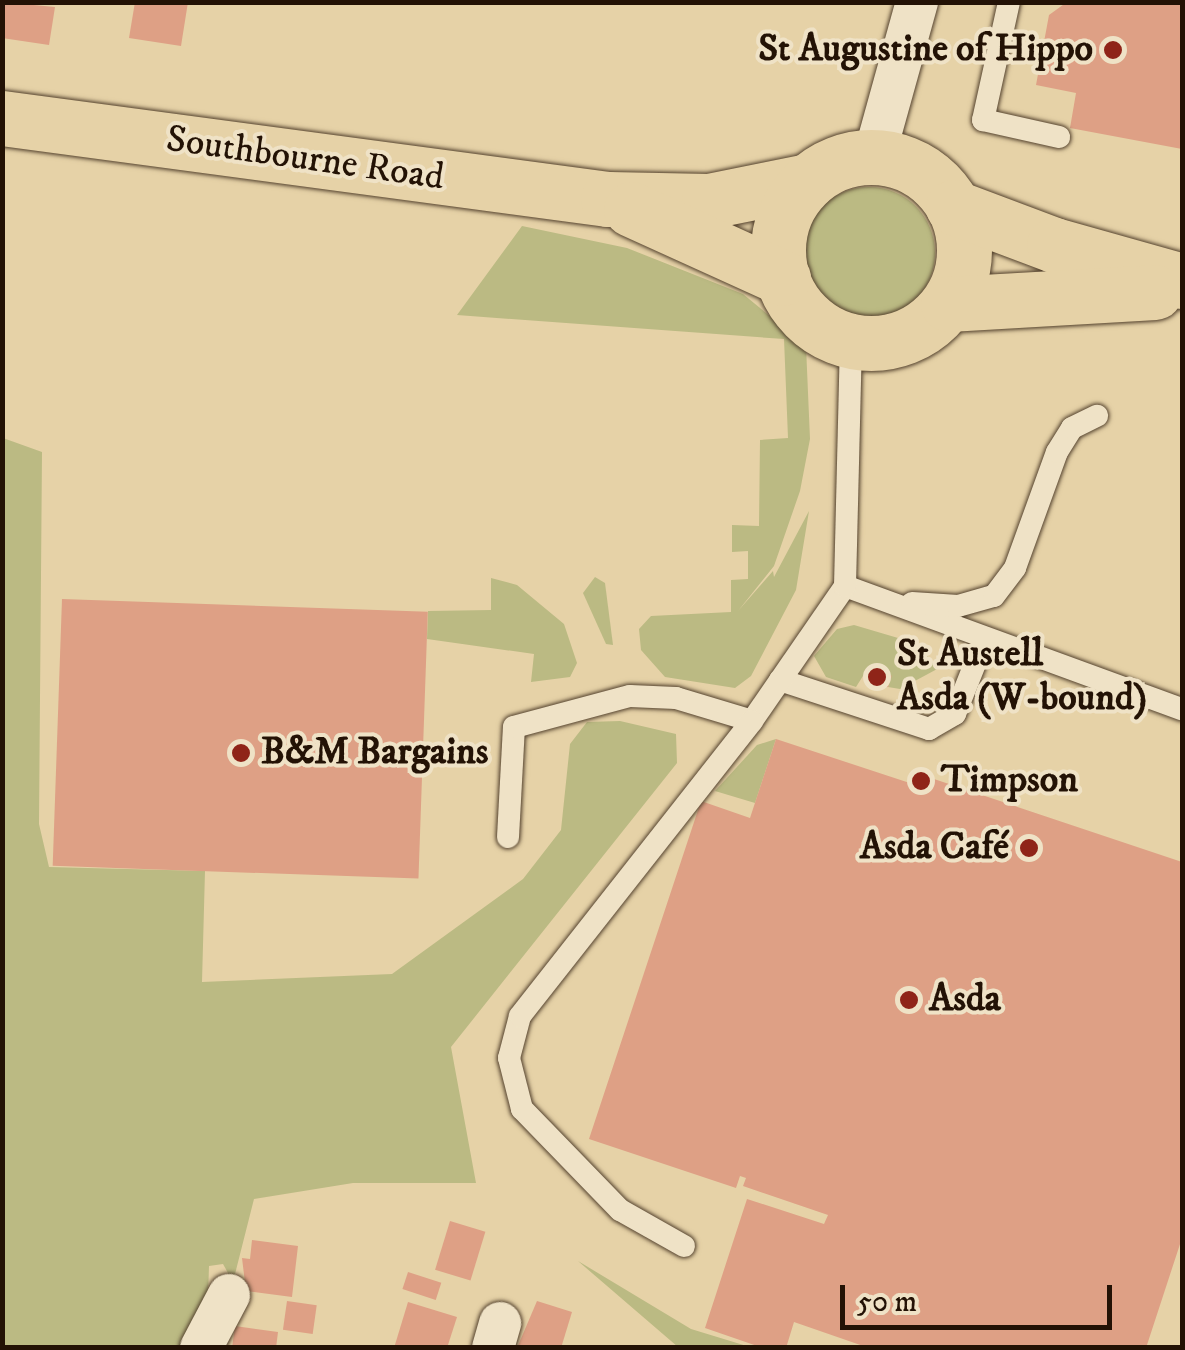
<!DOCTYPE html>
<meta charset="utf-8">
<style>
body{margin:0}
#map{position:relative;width:1185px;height:1350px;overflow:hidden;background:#e6d2a7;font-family:"IM FELL DW Pica",serif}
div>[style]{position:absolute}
.green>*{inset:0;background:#bbba83}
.round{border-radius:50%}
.building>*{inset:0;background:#dea085;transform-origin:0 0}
.roads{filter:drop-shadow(0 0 2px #54422e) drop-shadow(0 0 2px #54422e)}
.lane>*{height:22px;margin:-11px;padding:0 11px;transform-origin:11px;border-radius:11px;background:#efe2c6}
.street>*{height:42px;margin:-21px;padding:0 21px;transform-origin:21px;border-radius:21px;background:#efe2c6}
.highway>*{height:55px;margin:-27.5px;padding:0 27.5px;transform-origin:27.5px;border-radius:27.5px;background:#e6d2a7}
.highway>.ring{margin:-27.5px;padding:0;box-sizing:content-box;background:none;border:55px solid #e6d2a7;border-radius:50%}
.dots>*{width:28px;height:28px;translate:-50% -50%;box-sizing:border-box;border:5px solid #efe2c6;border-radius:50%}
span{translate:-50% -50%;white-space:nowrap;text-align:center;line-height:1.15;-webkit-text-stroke:8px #efe2c6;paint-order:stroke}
.poi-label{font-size:38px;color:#231205;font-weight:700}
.right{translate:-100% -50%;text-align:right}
.left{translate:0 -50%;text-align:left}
.street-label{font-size:38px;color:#231205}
.frame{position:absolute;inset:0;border:5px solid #231205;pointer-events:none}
.scale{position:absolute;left:840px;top:1285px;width:272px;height:45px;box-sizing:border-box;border:5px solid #231205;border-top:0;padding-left:12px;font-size:30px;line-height:35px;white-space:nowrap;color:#231205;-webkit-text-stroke:8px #efe2c6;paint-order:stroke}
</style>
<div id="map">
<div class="green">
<i class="round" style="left:803px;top:187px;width:132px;height:132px"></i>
<i style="clip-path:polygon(522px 226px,627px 248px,743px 294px,806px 346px,810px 439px,800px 491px,774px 566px,738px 611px,773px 571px,774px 577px,809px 511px,796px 590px,751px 676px,735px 688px,665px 677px,641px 650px,639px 629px,651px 616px,731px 612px,731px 580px,748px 579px,748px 551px,732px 552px,732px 525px,759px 526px,760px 440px,788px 438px,784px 339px,457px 315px)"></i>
<i style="clip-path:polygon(3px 438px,42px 452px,39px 824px,49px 867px,205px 871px,202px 982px,392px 974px,523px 879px,561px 830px,570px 744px,587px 722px,620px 721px,676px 734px,677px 763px,451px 1047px,476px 1183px,353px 1183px,254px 1199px,233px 1282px,223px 1264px,209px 1266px,208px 1297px,184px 1347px,3px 1348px)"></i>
<i style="clip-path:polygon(595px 577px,605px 583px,613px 645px,606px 644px,583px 593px)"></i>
<i style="clip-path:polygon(491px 578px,517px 585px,564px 624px,577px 663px,570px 677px,531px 682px,534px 654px,427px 639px,428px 611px,491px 610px)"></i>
<i style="clip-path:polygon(854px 625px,915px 643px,939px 668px,900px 689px,888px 687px,891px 676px,868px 668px,856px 687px,826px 677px,814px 656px,837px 629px)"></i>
<i style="clip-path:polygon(776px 739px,755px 803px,715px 791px,757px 745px)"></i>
<i style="clip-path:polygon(578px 1261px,691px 1329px,750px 1347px,678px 1347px)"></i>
</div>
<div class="building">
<i style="clip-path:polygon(2px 2px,55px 7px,49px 45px,2px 38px)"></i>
<i style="clip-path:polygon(135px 2px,188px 2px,181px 46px,129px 38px)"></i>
<i style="clip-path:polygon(1067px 2px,1182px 2px,1182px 149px,1070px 128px,1076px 93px,1036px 85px,1049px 15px)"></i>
<i style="left:62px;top:599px;width:366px;height:267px;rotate:2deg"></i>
<i style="left:868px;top:668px;width:25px;height:12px;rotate:18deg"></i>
<i style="clip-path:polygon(776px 739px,931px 790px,934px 779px,1182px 862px,1182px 1238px,1146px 1348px,869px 1348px,794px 1322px,786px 1348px,763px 1348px,705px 1328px,747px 1199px,824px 1224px,828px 1215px,743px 1186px,746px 1178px,740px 1176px,736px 1188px,589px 1139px,701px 801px,750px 818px)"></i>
<i style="left:450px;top:1221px;width:37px;height:51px;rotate:17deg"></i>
<i style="clip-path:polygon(252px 1240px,298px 1246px,292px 1297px,246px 1291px,242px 1258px,250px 1259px)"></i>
<i style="left:408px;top:1272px;width:35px;height:18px;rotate:18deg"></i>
<i style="left:287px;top:1301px;width:30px;height:29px;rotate:8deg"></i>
<i style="clip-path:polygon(537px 1301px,572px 1312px,561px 1348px,517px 1348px)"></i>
<i style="clip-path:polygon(408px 1302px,457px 1317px,447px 1348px,394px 1348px)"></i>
<i style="clip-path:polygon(235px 1326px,278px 1332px,276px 1348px,232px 1348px)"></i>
</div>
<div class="roads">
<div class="lane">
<i style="left:1009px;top:2px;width:121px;rotate:102.4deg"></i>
<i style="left:983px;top:120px;width:78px;rotate:12.6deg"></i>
<i style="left:845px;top:586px;width:359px;rotate:20.1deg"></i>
<i style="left:912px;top:603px;width:46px;rotate:3.7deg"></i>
<i style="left:958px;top:606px;width:37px;rotate:-16deg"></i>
<i style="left:994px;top:596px;width:35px;rotate:-53deg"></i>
<i style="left:1015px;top:568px;width:123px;rotate:-70.1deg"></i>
<i style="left:1057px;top:452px;width:28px;rotate:-58deg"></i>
<i style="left:1072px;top:428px;width:28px;rotate:-26deg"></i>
<i style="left:780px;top:680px;width:157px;rotate:18.2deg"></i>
<i style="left:929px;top:729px;width:30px;rotate:-30deg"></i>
<i style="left:955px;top:714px;width:79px;rotate:-68.3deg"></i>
<i style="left:508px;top:837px;width:110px;rotate:-86.9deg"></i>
<i style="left:514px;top:727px;width:120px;rotate:-15deg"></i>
<i style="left:630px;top:696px;width:46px;rotate:2.5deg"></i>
<i style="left:676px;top:698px;width:79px;rotate:16.8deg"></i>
<i style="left:752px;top:721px;width:164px;rotate:-55.4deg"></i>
<i style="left:845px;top:586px;width:245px;rotate:-88.6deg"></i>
<i style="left:684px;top:1246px;width:73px;rotate:-150.6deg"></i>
<i style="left:620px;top:1210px;width:141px;rotate:-134.1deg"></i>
<i style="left:522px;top:1109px;width:53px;rotate:-104.3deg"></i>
<i style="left:509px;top:1058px;width:43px;rotate:-75.3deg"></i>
<i style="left:520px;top:1016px;width:375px;rotate:-51.8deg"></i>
</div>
<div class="street">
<i style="left:874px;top:157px;width:161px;rotate:-74.5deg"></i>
<i style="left:201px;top:1348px;width:60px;rotate:-62.2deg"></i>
<i style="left:493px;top:1348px;width:26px;rotate:-74deg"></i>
</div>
<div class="highway">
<i style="left:2px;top:118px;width:611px;rotate:7.61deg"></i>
<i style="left:608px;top:199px;width:101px;rotate:1.1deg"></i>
<i style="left:709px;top:201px;width:101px;rotate:-11.4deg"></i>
<i class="ring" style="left:778px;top:157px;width:131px;height:131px"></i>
<i style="left:953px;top:207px;width:108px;rotate:20.6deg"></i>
<i style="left:1054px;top:245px;width:133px;rotate:15.7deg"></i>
<i style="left:631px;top:209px;width:167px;rotate:24.4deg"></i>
<i style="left:948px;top:304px;width:207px;rotate:-3.3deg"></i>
</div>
</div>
<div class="dots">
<i style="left:1113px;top:50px;background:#8f2418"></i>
<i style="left:877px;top:677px;background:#8f2418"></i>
<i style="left:241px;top:753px;background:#8f2418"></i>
<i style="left:921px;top:781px;background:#8f2418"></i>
<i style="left:1029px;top:848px;background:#8f2418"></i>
<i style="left:909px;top:1000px;background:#8f2418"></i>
</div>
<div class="poi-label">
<span class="right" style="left:1093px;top:50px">St Augustine of Hippo</span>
<span class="left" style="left:897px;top:677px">St Austell<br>Asda (W-bound)</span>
<span class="left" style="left:261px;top:753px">B&amp;M Bargains</span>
<span class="left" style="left:941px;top:781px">Timpson</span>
<span class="right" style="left:1009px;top:848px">Asda Café</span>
<span class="left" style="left:929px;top:1000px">Asda</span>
</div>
<div class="street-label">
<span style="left:305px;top:159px;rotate:8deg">Southbourne Road</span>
</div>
<div class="frame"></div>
<div class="scale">50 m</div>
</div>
